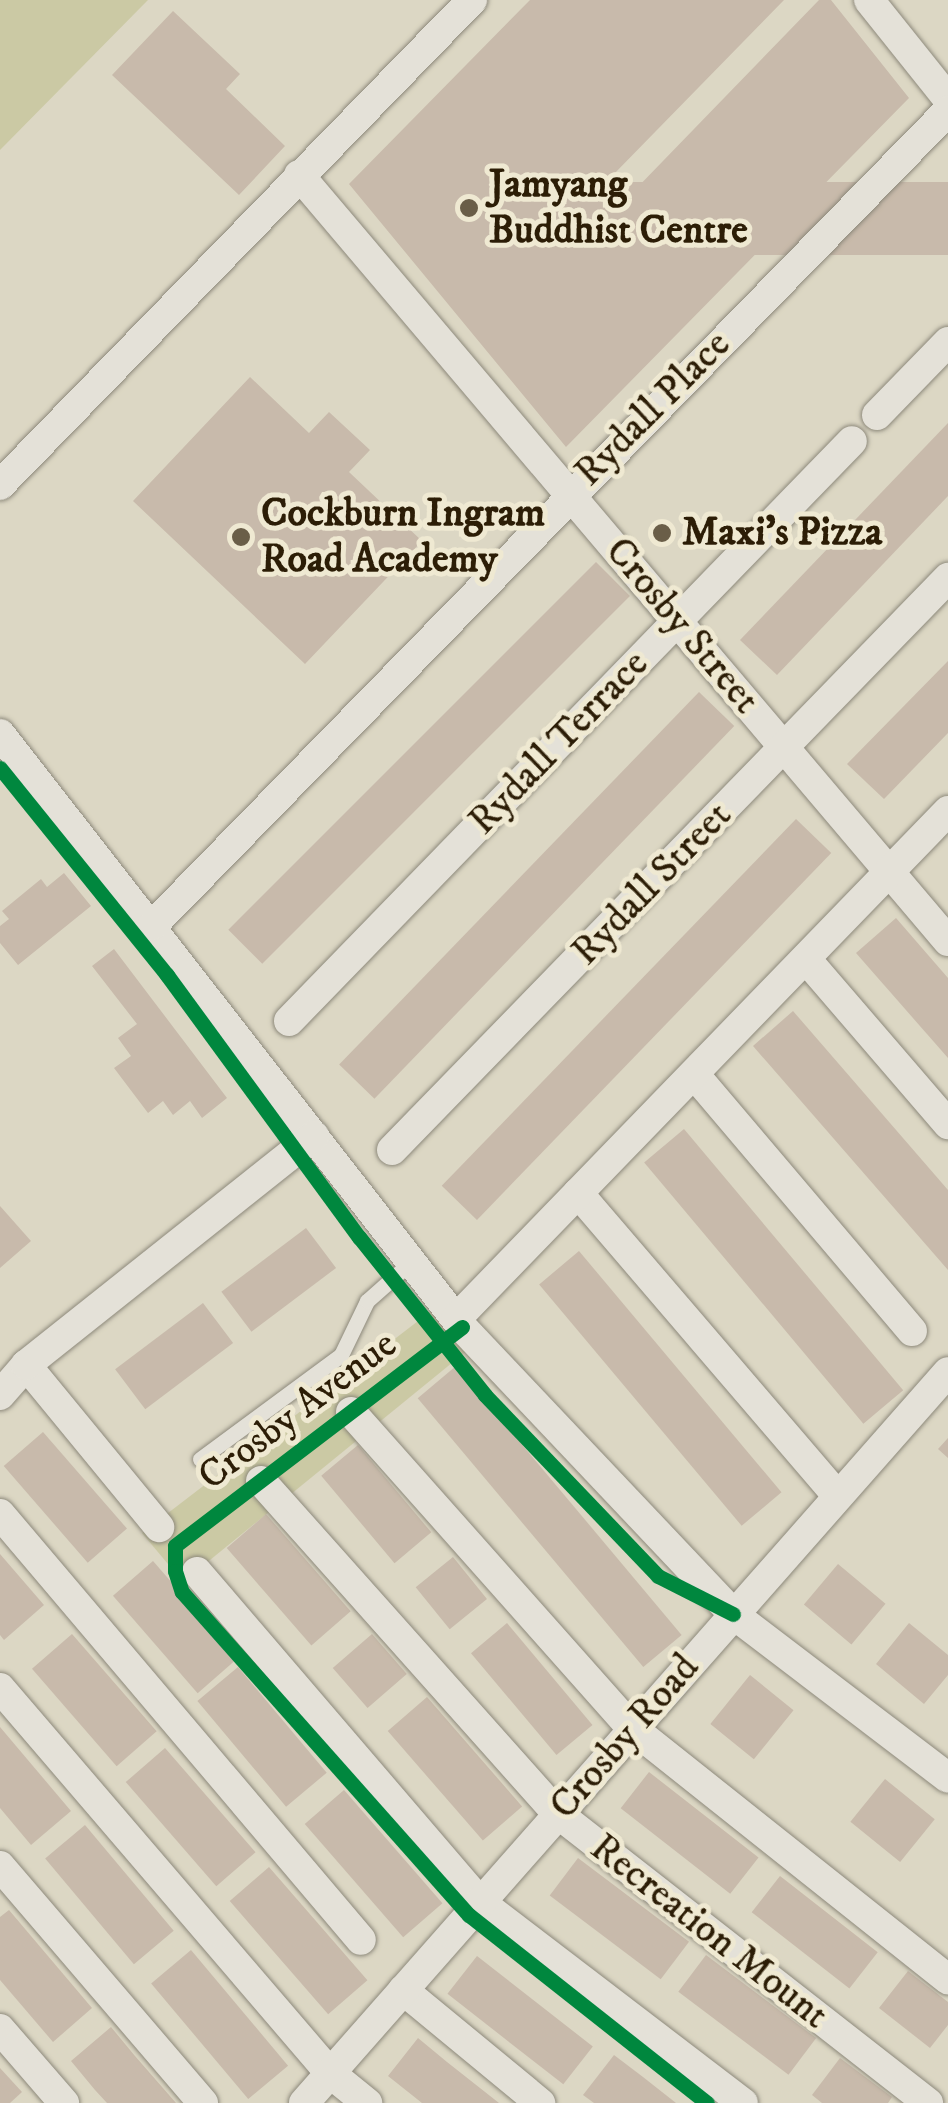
<!DOCTYPE html>
<style>
body{margin:0}
#map{position:relative;width:948px;height:2103px;overflow:hidden;background:#dcd7c4;font-family:"IM FELL DW Pica",serif}
div>[style]{position:absolute}
.green>*{inset:0;background:#cbc9a4}
.building>*{inset:0;background:#c8baab;transform-origin:0 0}
.roads{filter:drop-shadow(0 0 2px #8d897b) drop-shadow(0 0 2px #8d897b)}
.service>*{height:15px;margin:-7.5px;padding:0 7.5px;transform-origin:7.5px;border-radius:7.5px;background:#e4e1d8}
.minor>*{height:30px;margin:-15px;padding:0 15px;transform-origin:15px;border-radius:15px;background:#e4e1d8}
.cycleway>*{height:15px;margin:-7.5px;padding:0 7.5px;transform-origin:7.5px;border-radius:7.5px;background:#00873e}
.dots>*{width:28px;height:28px;translate:-50% -50%;box-sizing:border-box;border:5px solid #efe9d2;border-radius:50%}
span{translate:-50% -50%;white-space:nowrap;text-align:center;line-height:1.15;-webkit-text-stroke:10px #efe9d2;paint-order:stroke}
.poi-label{font-size:40px;color:#2c1d06;font-weight:700}
.left{translate:0 -50%;text-align:left}
.street-label{font-size:40px;color:#2c1d06}
</style>
<div id="map">
<div class="green">
<i style="clip-path:polygon(0 0,148px 0,0 150px)"></i>
<i style="clip-path:polygon(435px 1308px,469px 1349px,183px 1582px,142px 1533px)"></i>
</div>
<div class="building">
<i style="clip-path:polygon(530px 0,784px 0,612px 176px,631px 194px,819px 0,831px 0,909px 98px,566px 447px,349px 184px)"></i>
<i style="clip-path:polygon(173px 11px,240px 74px,226px 89px,285px 146px,239px 195px,112px 75px)"></i>
<i style="left:948px;top:182px;width:73px;height:467px;rotate:90deg"></i>
<i style="clip-path:polygon(250px 377px,309px 433px,329px 412px,370px 450px,349px 472px,422px 541px,305px 664px,133px 501px)"></i>
<i style="clip-path:polygon(948px 423px,948px 496px,777px 675px,740px 640px)"></i>
<i style="left:596px;top:562px;width:48px;height:520px;rotate:45deg"></i>
<i style="clip-path:polygon(948px 661px,948px 733px,884px 799px,847px 764px)"></i>
<i style="left:699px;top:692px;width:49px;height:518px;rotate:44deg"></i>
<i style="left:796px;top:819px;width:49px;height:510px;rotate:44deg"></i>
<i style="clip-path:polygon(64px 873px,91px 906px,18px 965px,0 943px,0 926px,9px 919px,2px 911px,41px 879px,47px 887px)"></i>
<i style="clip-path:polygon(896px 918px,948px 978px,948px 1058px,856px 953px)"></i>
<i style="clip-path:polygon(114px 949px,227px 1098px,202px 1118px,190px 1101px,173px 1115px,163px 1101px,148px 1113px,114px 1068px,131px 1056px,118px 1038px,137px 1024px,92px 966px)"></i>
<i style="clip-path:polygon(793px 1011px,948px 1190px,948px 1270px,753px 1046px)"></i>
<i style="left:684px;top:1129px;width:341px;height:52px;rotate:50deg"></i>
<i style="clip-path:polygon(0 1206px,31px 1241px,0 1268px)"></i>
<i style="left:306px;top:1228px;width:50px;height:106px;rotate:53deg"></i>
<i style="left:579px;top:1251px;width:315px;height:52px;rotate:50deg"></i>
<i style="left:203px;top:1303px;width:50px;height:110px;rotate:53deg"></i>
<i style="left:456px;top:1366px;width:351px;height:50px;rotate:50deg"></i>
<i style="left:43px;top:1432px;width:128px;height:52px;rotate:49deg"></i>
<i style="clip-path:polygon(948px 1438px,948px 1458px,938px 1449px)"></i>
<i style="left:358px;top:1445px;width:114px;height:48px;rotate:50deg"></i>
<i style="left:266px;top:1514px;width:129px;height:52px;rotate:49deg"></i>
<i style="clip-path:polygon(0 1554px,44px 1605px,4px 1640px,0 1635px)"></i>
<i style="left:453px;top:1557px;width:54px;height:48px;rotate:51deg"></i>
<i style="left:153px;top:1561px;width:129px;height:53px;rotate:49deg"></i>
<i style="left:838px;top:1564px;width:62px;height:53px;rotate:40deg"></i>
<i style="left:507px;top:1623px;width:133px;height:47px;rotate:50deg"></i>
<i style="clip-path:polygon(909px 1623px,948px 1655px,948px 1675px,924px 1704px,876px 1664px)"></i>
<i style="left:72px;top:1634px;width:129px;height:53px;rotate:49deg"></i>
<i style="left:372px;top:1634px;width:53px;height:52px;rotate:49deg"></i>
<i style="left:238px;top:1667px;width:138px;height:53px;rotate:50deg"></i>
<i style="left:750px;top:1675px;width:56px;height:63px;rotate:39deg"></i>
<i style="left:427px;top:1697px;width:145px;height:52px;rotate:49deg"></i>
<i style="clip-path:polygon(0 1727px,71px 1811px,31px 1845px,0 1808px)"></i>
<i style="left:165px;top:1748px;width:138px;height:52px;rotate:49deg"></i>
<i style="left:649px;top:1772px;width:139px;height:46px;rotate:38deg"></i>
<i style="left:885px;top:1779px;width:64px;height:55px;rotate:39deg"></i>
<i style="left:344px;top:1790px;width:150px;height:52px;rotate:49deg"></i>
<i style="left:85px;top:1825px;width:138px;height:52px;rotate:50deg"></i>
<i style="left:578px;top:1858px;width:139px;height:47px;rotate:37deg"></i>
<i style="left:269px;top:1867px;width:150px;height:52px;rotate:49deg"></i>
<i style="left:780px;top:1876px;width:124px;height:46px;rotate:38deg"></i>
<i style="clip-path:polygon(9px 1910px,92px 2008px,53px 2042px,0 1980px,0 1917px)"></i>
<i style="left:191px;top:1950px;width:151px;height:52px;rotate:50deg"></i>
<i style="left:706px;top:1955px;width:138px;height:46px;rotate:37deg"></i>
<i style="left:477px;top:1956px;width:147px;height:48px;rotate:38deg"></i>
<i style="clip-path:polygon(908px 1971px,948px 2002px,948px 2025px,930px 2048px,879px 2008px)"></i>
<i style="clip-path:polygon(111px 2027px,135px 2056px,176px 2103px,107px 2103px,95px 2090px,71px 2061px)"></i>
<i style="clip-path:polygon(418px 2038px,447px 2062px,499px 2103px,422px 2103px,388px 2076px)"></i>
<i style="clip-path:polygon(614px 2055px,643px 2077px,676px 2103px,594px 2103px,583px 2095px)"></i>
<i style="clip-path:polygon(840px 2058px,892px 2097px,888px 2103px,822px 2103px,812px 2095px)"></i>
<i style="clip-path:polygon(0 2068px,22px 2092px,10px 2103px,0 2103px)"></i>
</div>
<div class="roads">
<div class="service">
<i style="left:200px;top:1459px;width:175px;rotate:-36.4deg"></i>
<i style="left:341px;top:1355px;width:60px;rotate:-64.3deg"></i>
<i style="left:367px;top:1301px;width:59px;rotate:-41.6deg"></i>
</div>
<div class="minor">
<i style="left:869px;top:0;width:127px;rotate:51.4deg"></i>
<i style="left:299px;top:175px;width:1004px;rotate:49.73deg"></i>
<i style="left:877px;top:415px;width:102px;rotate:-45.8deg"></i>
<i style="left:0;top:485px;width:677px;rotate:-45.78deg"></i>
<i style="left:0;top:734px;width:752px;rotate:52.08deg"></i>
<i style="left:462px;top:1327px;width:395px;rotate:46.6deg"></i>
<i style="left:733px;top:1614px;width:270px;rotate:37.3deg"></i>
<i style="left:153px;top:925px;width:1138px;rotate:-45.68deg"></i>
<i style="left:806px;top:959px;width:218px;rotate:49.3deg"></i>
<i style="left:289px;top:1021px;width:808px;rotate:-45.85deg"></i>
<i style="left:694px;top:1074px;width:337px;rotate:49.7deg"></i>
<i style="left:392px;top:1150px;width:798px;rotate:-45.81deg"></i>
<i style="left:578px;top:1193px;width:399px;rotate:49.4deg"></i>
<i style="left:456px;top:1319px;width:707px;rotate:-45.92deg"></i>
<i style="left:26px;top:1365px;width:210px;rotate:50.6deg"></i>
<i style="left:0;top:1395px;width:40px;rotate:-49deg"></i>
<i style="left:26px;top:1365px;width:368px;rotate:-38.5deg"></i>
<i style="left:351px;top:1412px;width:423px;rotate:48.4deg"></i>
<i style="left:632px;top:1728px;width:404px;rotate:38.5deg"></i>
<i style="left:261px;top:1481px;width:445px;rotate:48.3deg"></i>
<i style="left:557px;top:1813px;width:471px;rotate:38deg"></i>
<i style="left:0;top:1514px;width:558px;rotate:49.72deg"></i>
<i style="left:197px;top:1572px;width:435px;rotate:49.4deg"></i>
<i style="left:480px;top:1902px;width:331px;rotate:37.4deg"></i>
<i style="left:0;top:1688px;width:507px;rotate:49.4deg"></i>
<i style="left:330px;top:2073px;width:48px;rotate:39deg"></i>
<i style="left:0;top:1866px;width:312px;rotate:49.4deg"></i>
<i style="left:403px;top:1990px;width:178px;rotate:39.5deg"></i>
<i style="left:0;top:2029px;width:98px;rotate:49.1deg"></i>
<i style="left:304px;top:2103px;width:974px;rotate:-48.62deg"></i>
</div>
</div>
<div class="cycleway">
<i style="left:0;top:768px;width:266px;rotate:51.1deg"></i>
<i style="left:167px;top:975px;width:325px;rotate:53.8deg"></i>
<i style="left:359px;top:1237px;width:202px;rotate:51.4deg"></i>
<i style="left:485px;top:1395px;width:250px;rotate:46.3deg"></i>
<i style="left:658px;top:1576px;width:84px;rotate:26.9deg"></i>
<i style="left:462px;top:1327px;width:361px;rotate:142.7deg"></i>
<i style="left:175px;top:1546px;width:25px;rotate:90deg"></i>
<i style="left:175px;top:1571px;width:22px;rotate:72deg"></i>
<i style="left:182px;top:1592px;width:432px;rotate:48.4deg"></i>
<i style="left:469px;top:1915px;width:303px;rotate:38.3deg"></i>
</div>
<div class="dots">
<i style="left:469px;top:208px;background:#6a5e48"></i>
<i style="left:662px;top:533px;background:#6a5e48"></i>
<i style="left:241px;top:537px;background:#6a5e48"></i>
</div>
<div class="poi-label">
<span class="left" style="left:489px;top:208px">Jamyang<br>Buddhist Centre</span>
<span class="left" style="left:261px;top:537px">Cockburn Ingram<br>Road Academy</span>
<span class="left" style="left:682px;top:533px">Maxi's Pizza</span>
</div>
<div class="street-label">
<span style="left:653px;top:409px;rotate:-45deg">Rydall Place</span>
<span style="left:682px;top:626px;rotate:50deg">Crosby Street</span>
<span style="left:559px;top:743px;rotate:-46deg">Rydall Terrace</span>
<span style="left:652px;top:884px;rotate:-46deg">Rydall Street</span>
<span style="left:298px;top:1411px;rotate:-37deg">Crosby Avenue</span>
<span style="left:625px;top:1737px;rotate:-49deg">Crosby Road</span>
<span style="left:709px;top:1932px;rotate:38deg">Recreation Mount</span>
</div>
</div>
